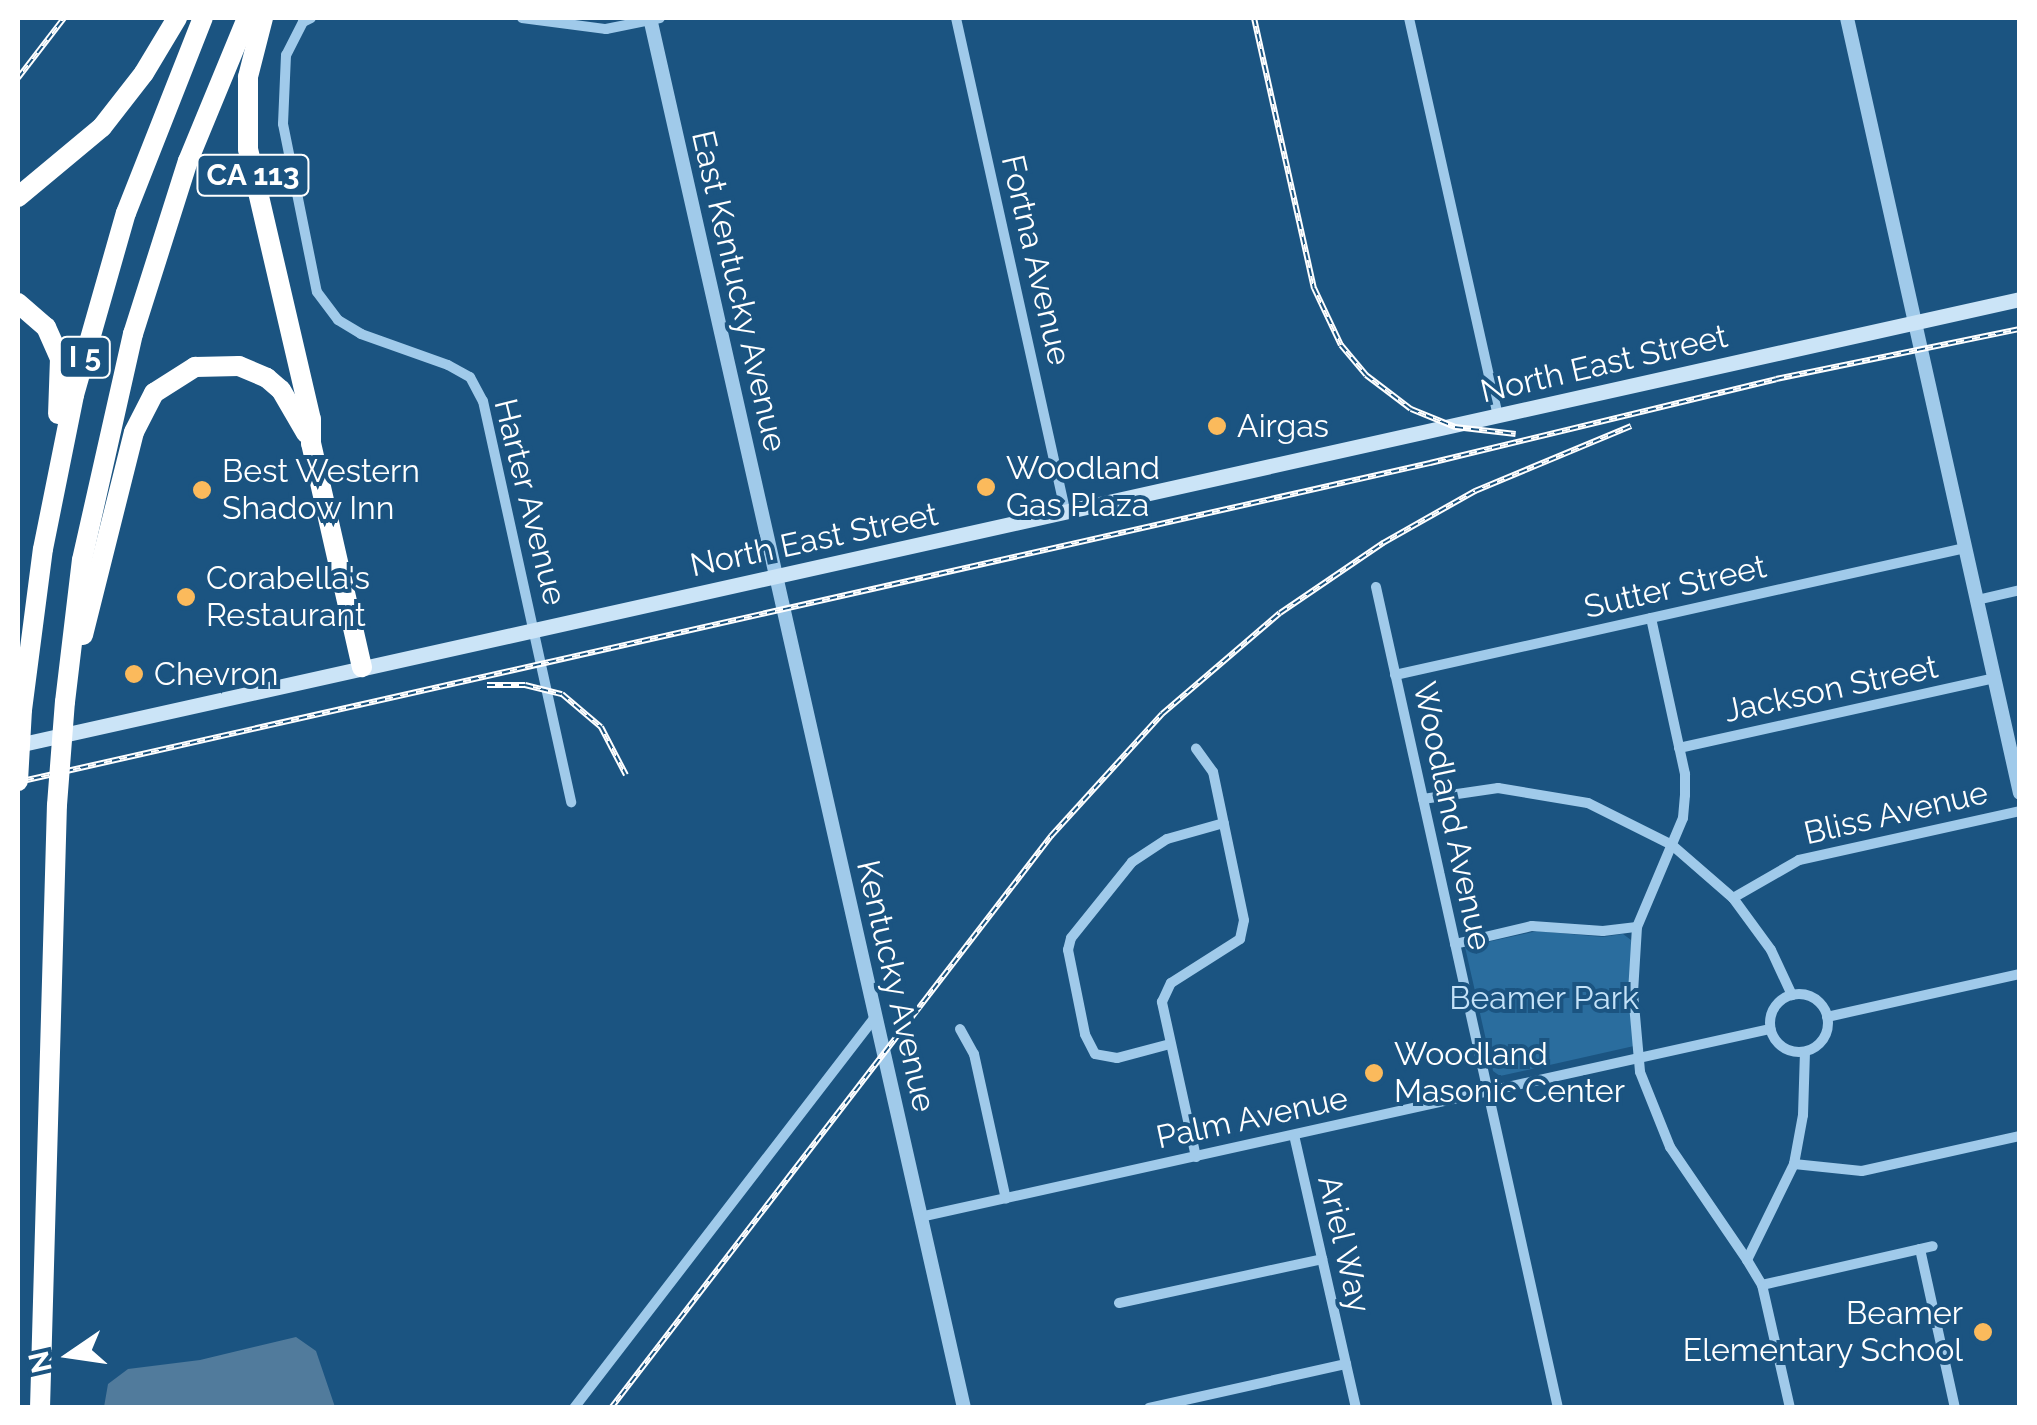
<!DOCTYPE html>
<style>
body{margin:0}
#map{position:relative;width:2037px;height:1425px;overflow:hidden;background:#1b5481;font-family:Raleway,sans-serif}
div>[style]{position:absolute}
.green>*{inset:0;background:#2a6d9e}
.water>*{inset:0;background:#517b9c}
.minor>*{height:10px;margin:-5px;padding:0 5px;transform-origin:5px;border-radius:5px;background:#a0caea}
.minor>.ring{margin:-5px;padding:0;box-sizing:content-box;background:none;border:10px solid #a0caea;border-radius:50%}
.tertiary>*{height:14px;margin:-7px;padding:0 7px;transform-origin:7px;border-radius:7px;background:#a0caea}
.secondary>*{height:15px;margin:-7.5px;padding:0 7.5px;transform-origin:7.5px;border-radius:7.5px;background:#cbe4f7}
.motorway>*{height:20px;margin:-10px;padding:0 10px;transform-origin:10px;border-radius:10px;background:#fff}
.rail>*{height:6px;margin-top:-3px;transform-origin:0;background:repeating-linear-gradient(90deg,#1b5481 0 8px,#fff 0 16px);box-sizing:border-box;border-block:2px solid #fff}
.motorway-bridge>*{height:20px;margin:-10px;padding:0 10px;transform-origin:10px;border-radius:10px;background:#fff}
.dots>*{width:28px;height:28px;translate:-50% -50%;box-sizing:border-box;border:5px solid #1b5481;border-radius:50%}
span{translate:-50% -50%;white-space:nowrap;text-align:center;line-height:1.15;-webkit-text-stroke:8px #1b5481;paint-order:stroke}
.shield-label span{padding:2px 8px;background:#1b5481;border:2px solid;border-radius:8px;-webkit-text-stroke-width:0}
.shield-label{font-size:30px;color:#fff;font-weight:700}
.street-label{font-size:32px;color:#fff}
.poi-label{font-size:32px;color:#fff}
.left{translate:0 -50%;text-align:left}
.right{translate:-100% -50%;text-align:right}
.park-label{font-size:32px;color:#c4e2f8}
.frame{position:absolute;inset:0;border:20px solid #fff;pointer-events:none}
.north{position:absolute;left:20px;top:1305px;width:100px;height:100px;-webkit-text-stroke:8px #1b5481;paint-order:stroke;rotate:257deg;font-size:28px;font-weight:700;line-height:40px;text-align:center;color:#fff}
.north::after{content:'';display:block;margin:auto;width:35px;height:45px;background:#fff;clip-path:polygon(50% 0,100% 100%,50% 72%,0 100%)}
</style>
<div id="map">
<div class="green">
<i style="clip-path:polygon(1537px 931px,1603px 937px,1623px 934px,1631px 940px,1634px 1046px,1500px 1076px,1493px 1071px,1465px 947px)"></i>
</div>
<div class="water">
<i style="clip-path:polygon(296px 1337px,316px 1351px,335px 1407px,104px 1407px,108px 1384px,128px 1369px,200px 1360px)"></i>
</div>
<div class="minor">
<i style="left:311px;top:18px;width:9px;rotate:153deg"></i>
<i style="left:303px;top:22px;width:37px;rotate:117deg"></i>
<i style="left:286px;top:55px;width:69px;rotate:92.5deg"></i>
<i style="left:283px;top:124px;width:171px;rotate:78.6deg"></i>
<i style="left:317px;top:292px;width:35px;rotate:53deg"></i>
<i style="left:338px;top:320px;width:27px;rotate:31deg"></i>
<i style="left:361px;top:334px;width:92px;rotate:19.6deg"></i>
<i style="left:448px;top:365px;width:25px;rotate:29deg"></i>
<i style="left:470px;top:377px;width:27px;rotate:62deg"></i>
<i style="left:483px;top:401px;width:411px;rotate:77.6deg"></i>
<i style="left:522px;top:18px;width:85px;rotate:7.5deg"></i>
<i style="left:606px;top:29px;width:55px;rotate:-11.5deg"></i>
<i style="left:956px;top:18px;width:508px;rotate:77.5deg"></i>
<i style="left:1409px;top:18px;width:409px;rotate:77.4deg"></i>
<i style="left:1376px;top:587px;width:841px;rotate:77.5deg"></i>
<i style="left:1977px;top:600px;width:44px;rotate:-13.1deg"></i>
<i style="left:1651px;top:618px;width:160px;rotate:77.7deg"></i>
<i style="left:1685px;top:774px;width:21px;rotate:90deg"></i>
<i style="left:1685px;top:795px;width:23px;rotate:95deg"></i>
<i style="left:1683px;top:818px;width:118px;rotate:112.9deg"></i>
<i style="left:1637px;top:927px;width:66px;rotate:93.5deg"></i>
<i style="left:1633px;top:993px;width:79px;rotate:84.9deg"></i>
<i style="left:1640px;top:1072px;width:81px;rotate:68.2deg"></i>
<i style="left:1670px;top:1147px;width:137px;rotate:55.7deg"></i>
<i style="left:1395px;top:675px;width:584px;rotate:-12.56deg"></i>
<i style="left:1679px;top:748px;width:323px;rotate:-12.5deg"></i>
<i style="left:1423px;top:799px;width:76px;rotate:-8.3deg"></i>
<i style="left:1498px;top:788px;width:91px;rotate:9.5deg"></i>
<i style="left:1588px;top:803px;width:94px;rotate:26.6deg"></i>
<i style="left:1672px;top:845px;width:81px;rotate:41deg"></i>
<i style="left:1733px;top:898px;width:64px;rotate:53.8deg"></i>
<i style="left:1771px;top:950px;width:50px;rotate:65deg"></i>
<i style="left:1733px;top:898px;width:76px;rotate:-29.9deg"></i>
<i style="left:1799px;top:860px;width:226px;rotate:-12.5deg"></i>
<i style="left:1455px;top:944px;width:79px;rotate:-13.2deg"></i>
<i style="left:1532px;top:926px;width:71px;rotate:4deg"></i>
<i style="left:1603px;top:931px;width:34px;rotate:-7deg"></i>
<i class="ring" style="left:1770px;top:994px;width:48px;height:48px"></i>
<i style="left:1827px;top:1017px;width:198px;rotate:-12.6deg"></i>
<i style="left:960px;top:1029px;width:29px;rotate:61deg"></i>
<i style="left:974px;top:1054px;width:148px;rotate:77.6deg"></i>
<i style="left:1170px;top:1044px;width:55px;rotate:165.2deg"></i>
<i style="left:1117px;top:1058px;width:22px;rotate:-170deg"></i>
<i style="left:1095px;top:1054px;width:22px;rotate:-117deg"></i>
<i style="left:1085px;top:1034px;width:86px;rotate:-101.4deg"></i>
<i style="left:1068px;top:950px;width:12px;rotate:-76deg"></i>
<i style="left:1071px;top:938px;width:97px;rotate:-51.2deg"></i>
<i style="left:1132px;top:862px;width:42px;rotate:-33.3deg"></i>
<i style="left:1167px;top:839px;width:59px;rotate:-15.7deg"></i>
<i style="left:1294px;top:1135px;width:280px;rotate:77.2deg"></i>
<i style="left:1196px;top:1157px;width:159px;rotate:-102.4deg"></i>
<i style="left:1162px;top:1002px;width:21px;rotate:-65deg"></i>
<i style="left:1171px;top:983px;width:82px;rotate:-32.5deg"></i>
<i style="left:1240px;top:939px;width:19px;rotate:-78deg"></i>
<i style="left:1244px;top:920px;width:151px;rotate:-101.8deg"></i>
<i style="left:1213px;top:772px;width:29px;rotate:-126deg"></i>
<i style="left:1794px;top:1164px;width:68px;rotate:5.9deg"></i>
<i style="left:1862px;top:1171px;width:162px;rotate:-12.5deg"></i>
<i style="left:920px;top:1217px;width:871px;rotate:-12.47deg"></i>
<i style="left:1920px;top:1249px;width:163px;rotate:77.6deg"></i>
<i style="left:1762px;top:1285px;width:175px;rotate:-12.8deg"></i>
<i style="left:1119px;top:1303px;width:208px;rotate:-12.2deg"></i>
<i style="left:574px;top:1408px;width:493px;rotate:-52.4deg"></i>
<i style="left:1149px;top:1408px;width:202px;rotate:-12.6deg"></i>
<i style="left:1790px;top:1408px;width:126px;rotate:-102.8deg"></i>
<i style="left:1762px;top:1285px;width:29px;rotate:-121deg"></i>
<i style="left:1747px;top:1260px;width:107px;rotate:-63.9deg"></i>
<i style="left:1794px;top:1164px;width:50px;rotate:-79.6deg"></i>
<i style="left:1803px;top:1115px;width:63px;rotate:-88.2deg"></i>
</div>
<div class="tertiary">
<i style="left:650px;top:18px;width:1425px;rotate:77.27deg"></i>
<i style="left:1847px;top:18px;width:794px;rotate:77.42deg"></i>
</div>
<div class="secondary">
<i style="left:18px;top:745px;width:2051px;rotate:-12.56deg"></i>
</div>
<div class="motorway">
<i style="left:263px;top:18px;width:61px;rotate:104.3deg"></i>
<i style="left:248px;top:77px;width:72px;rotate:90deg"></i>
<i style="left:248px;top:149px;width:277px;rotate:76.9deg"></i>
<i style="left:311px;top:419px;width:24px;rotate:90deg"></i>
<i style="left:311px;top:443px;width:230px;rotate:77.2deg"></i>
<i style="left:18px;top:197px;width:109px;rotate:-39.8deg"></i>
<i style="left:102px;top:127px;width:68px;rotate:-52.1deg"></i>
<i style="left:144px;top:73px;width:64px;rotate:-59deg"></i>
<i style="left:18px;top:303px;width:37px;rotate:41deg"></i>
<i style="left:46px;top:327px;width:34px;rotate:66deg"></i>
<i style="left:60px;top:358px;width:56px;rotate:92deg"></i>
<i style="left:83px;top:635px;width:209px;rotate:-75.9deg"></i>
<i style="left:134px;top:432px;width:44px;rotate:-62.9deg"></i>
<i style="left:154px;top:393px;width:49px;rotate:-32.4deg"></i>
<i style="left:195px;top:367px;width:44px;rotate:-1.3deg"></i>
<i style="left:239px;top:366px;width:30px;rotate:23deg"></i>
<i style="left:267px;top:378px;width:18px;rotate:41deg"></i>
<i style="left:281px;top:390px;width:50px;rotate:59.8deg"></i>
<i style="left:65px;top:702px;width:143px;rotate:-83.2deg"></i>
<i style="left:82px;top:560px;width:232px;rotate:-77.3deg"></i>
<i style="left:133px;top:334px;width:182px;rotate:-72.4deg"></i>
<i style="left:188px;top:161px;width:155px;rotate:-67.6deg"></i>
<i style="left:22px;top:710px;width:162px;rotate:-82.6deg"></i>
<i style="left:43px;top:549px;width:157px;rotate:-78.6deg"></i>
<i style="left:74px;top:395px;width:189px;rotate:-74.1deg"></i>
<i style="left:126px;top:213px;width:210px;rotate:-68.5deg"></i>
<i style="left:40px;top:1408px;width:603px;rotate:-88.39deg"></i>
</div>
<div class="rail">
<i style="left:1254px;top:18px;width:277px;rotate:77.5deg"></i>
<i style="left:1314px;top:288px;width:63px;rotate:64.7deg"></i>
<i style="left:1341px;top:345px;width:39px;rotate:50deg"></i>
<i style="left:1366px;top:375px;width:56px;rotate:37.1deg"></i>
<i style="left:1411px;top:409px;width:48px;rotate:22.2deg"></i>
<i style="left:1455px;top:427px;width:61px;rotate:6.5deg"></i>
<i style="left:18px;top:78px;width:76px;rotate:-52.5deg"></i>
<i style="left:487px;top:685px;width:38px"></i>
<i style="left:525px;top:685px;width:38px;rotate:14deg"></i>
<i style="left:562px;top:694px;width:51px;rotate:40.2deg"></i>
<i style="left:601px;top:727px;width:54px;rotate:62.5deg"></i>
<i style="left:18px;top:782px;width:1448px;rotate:-12.73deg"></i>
<i style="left:1430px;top:463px;width:356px;rotate:-13.6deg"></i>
<i style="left:1776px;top:379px;width:249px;rotate:-11.6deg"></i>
<i style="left:611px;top:1408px;width:722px;rotate:-52.43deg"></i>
<i style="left:1051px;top:836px;width:165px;rotate:-47.7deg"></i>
<i style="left:1162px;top:714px;width:155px;rotate:-40.6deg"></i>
<i style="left:1280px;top:613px;width:125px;rotate:-34.2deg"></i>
<i style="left:1383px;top:543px;width:106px;rotate:-29.5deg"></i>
<i style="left:1475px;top:491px;width:169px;rotate:-22.6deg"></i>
</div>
<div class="motorway-bridge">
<i style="left:18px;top:781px;width:71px;rotate:-86.8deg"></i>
<i style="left:57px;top:805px;width:103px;rotate:-85.6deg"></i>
</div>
<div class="dots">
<i style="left:1217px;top:426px;background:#fbba5c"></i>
<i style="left:986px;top:487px;background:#fbba5c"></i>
<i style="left:202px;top:490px;background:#fbba5c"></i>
<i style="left:186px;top:597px;background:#fbba5c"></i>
<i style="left:134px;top:674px;background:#fbba5c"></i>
<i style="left:1374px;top:1073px;background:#fbba5c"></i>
<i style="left:1983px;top:1332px;background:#fbba5c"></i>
</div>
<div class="shield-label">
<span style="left:253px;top:175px">CA 113</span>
<span style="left:85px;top:357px">I 5</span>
</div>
<div class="street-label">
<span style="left:1036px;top:260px;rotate:77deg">Fortna Avenue</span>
<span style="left:739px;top:291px;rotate:77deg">East Kentucky Avenue</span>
<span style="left:1604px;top:364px;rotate:-13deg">North East Street</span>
<span style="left:530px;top:502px;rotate:76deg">Harter Avenue</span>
<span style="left:814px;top:540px;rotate:-12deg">North East Street</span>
<span style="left:1675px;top:587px;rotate:-13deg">Sutter Street</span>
<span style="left:1831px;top:689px;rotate:-12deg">Jackson Street</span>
<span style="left:1896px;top:813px;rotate:-13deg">Bliss Avenue</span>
<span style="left:1452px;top:816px;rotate:78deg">Woodland Avenue</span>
<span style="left:896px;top:986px;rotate:77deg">Kentucky Avenue</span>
<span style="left:1252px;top:1118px;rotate:-12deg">Palm Avenue</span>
<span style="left:1344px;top:1244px;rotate:77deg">Ariel Way</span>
</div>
<div class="poi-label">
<span class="left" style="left:1237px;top:426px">Airgas</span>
<span class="left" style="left:1006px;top:487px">Woodland<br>Gas Plaza</span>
<span class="left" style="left:222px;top:490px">Best Western<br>Shadow Inn</span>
<span class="left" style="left:206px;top:597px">Corabella's<br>Restaurant</span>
<span class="left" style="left:154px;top:674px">Chevron</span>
<span class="left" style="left:1394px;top:1073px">Woodland<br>Masonic Center</span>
<span class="right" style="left:1963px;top:1332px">Beamer<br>Elementary School</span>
</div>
<div class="park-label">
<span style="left:1544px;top:998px">Beamer Park</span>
</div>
<div class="frame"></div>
<div class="north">N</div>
</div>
